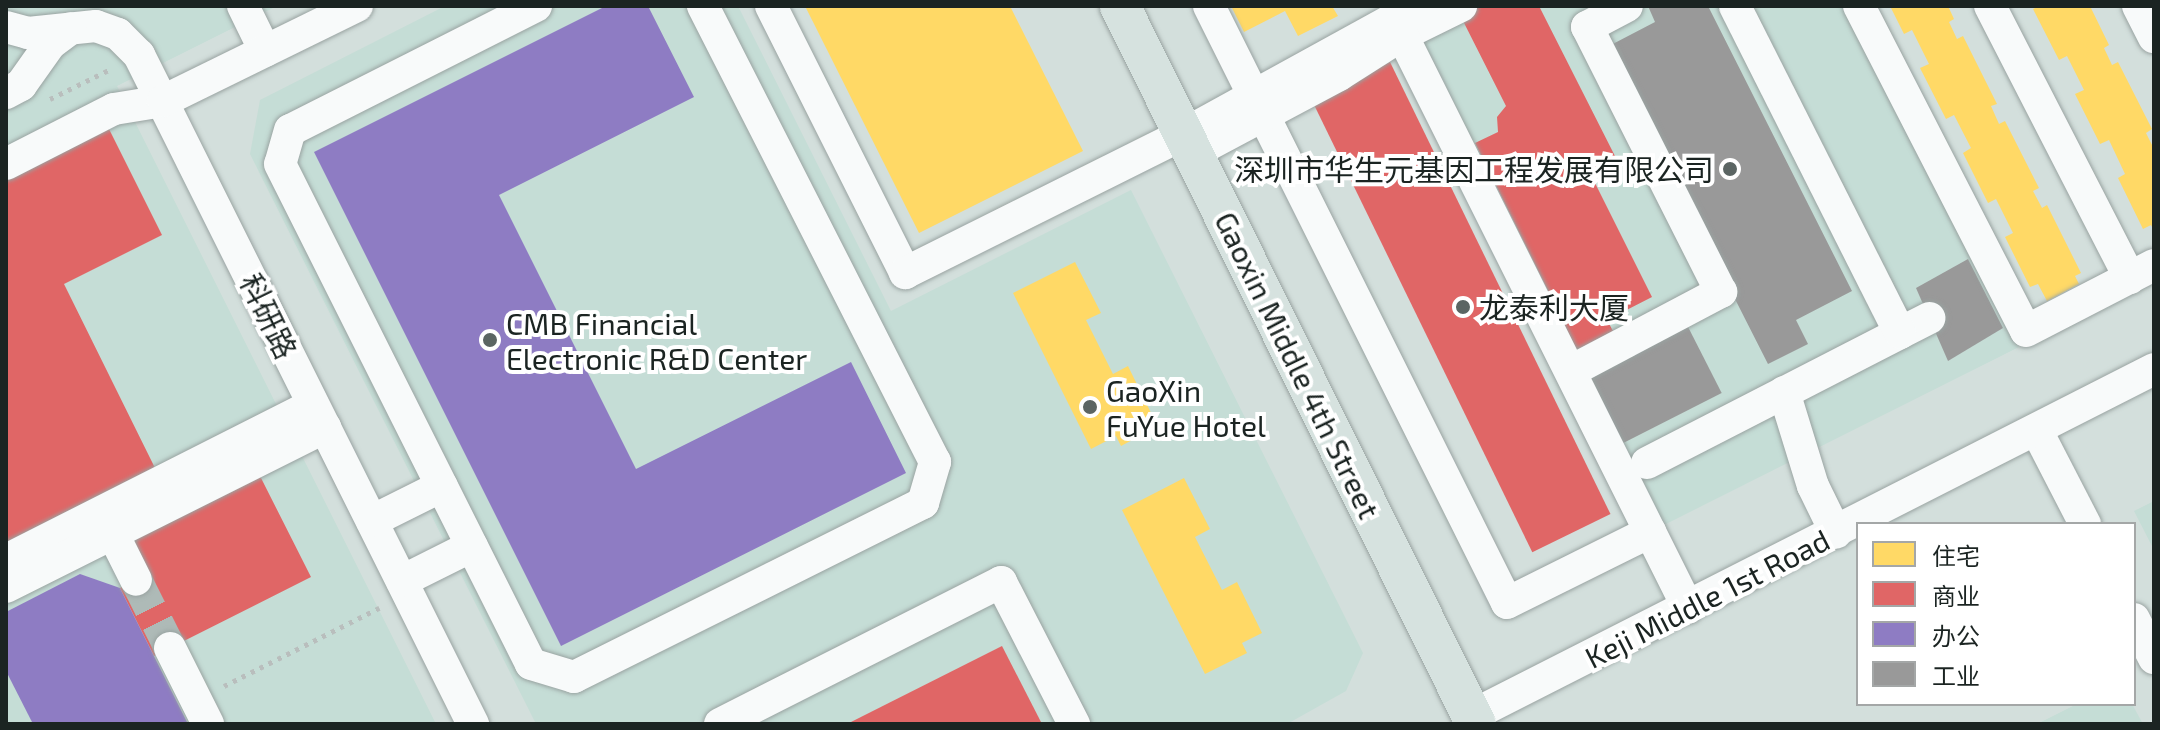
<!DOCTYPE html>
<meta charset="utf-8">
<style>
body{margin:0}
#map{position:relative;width:2160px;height:730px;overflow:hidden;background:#d3dfdc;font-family:"Exo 2","Noto Sans SC",sans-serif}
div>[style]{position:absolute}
.built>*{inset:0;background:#c5ddd6}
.homes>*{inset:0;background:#ffd966}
.shops>*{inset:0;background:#e06666;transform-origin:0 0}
.offices>*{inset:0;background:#8e7cc3}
.industry>*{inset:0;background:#999;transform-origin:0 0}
.minor-tunnel>*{height:32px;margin-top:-16px;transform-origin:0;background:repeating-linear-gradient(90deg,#aebab7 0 32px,transparent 0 48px)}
.path>*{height:5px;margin-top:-2.5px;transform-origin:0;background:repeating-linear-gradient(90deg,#b9bebd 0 4px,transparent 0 10px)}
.roads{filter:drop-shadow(0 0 2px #99a3a1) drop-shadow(0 0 2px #99a3a1)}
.minor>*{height:32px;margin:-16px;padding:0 16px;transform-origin:16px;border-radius:16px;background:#f8fafa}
.major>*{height:40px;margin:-20px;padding:0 20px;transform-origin:20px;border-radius:20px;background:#d6e2df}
.dots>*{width:22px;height:22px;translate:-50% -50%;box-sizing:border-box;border:4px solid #fff;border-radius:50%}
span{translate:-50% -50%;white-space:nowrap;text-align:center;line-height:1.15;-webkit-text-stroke:8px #fff;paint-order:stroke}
.poi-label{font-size:30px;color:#1b2422}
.right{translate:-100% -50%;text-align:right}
.left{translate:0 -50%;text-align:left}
.street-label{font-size:30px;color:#1b2422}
.frame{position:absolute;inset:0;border:8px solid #1b2422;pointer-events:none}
.legend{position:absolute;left:1856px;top:522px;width:280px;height:184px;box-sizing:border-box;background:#fff;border:2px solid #a4a7a7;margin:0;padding:10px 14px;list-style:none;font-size:24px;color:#1b2422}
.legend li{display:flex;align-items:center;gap:16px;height:40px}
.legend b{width:40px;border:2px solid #a4a7a7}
</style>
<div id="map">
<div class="built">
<i style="clip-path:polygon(6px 6px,277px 6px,117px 86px,436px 724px,6px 724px)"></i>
<i style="clip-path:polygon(445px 6px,738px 6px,891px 311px,1131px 190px,1363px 653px,1346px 691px,1287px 724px,536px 724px,250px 154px,260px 100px)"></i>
<i style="clip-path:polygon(1451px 6px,1845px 6px,2019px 347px,1650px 532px,1400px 31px)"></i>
<i style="clip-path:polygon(2154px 501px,2154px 550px,2134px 511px)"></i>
<i style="clip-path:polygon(2077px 704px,2132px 704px,2143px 724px,2037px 724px)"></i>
</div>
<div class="homes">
<i style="clip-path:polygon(805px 6px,1010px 6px,1083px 151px,919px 233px)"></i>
<i style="clip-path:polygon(1231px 6px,1332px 6px,1338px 16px,1298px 36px,1285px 11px,1244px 32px)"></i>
<i style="clip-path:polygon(1890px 6px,1948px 6px,1954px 19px,1949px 22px,1957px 39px,1963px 36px,1997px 104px,1991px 106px,1999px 124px,2005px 121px,2039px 188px,2033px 191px,2042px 208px,2047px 205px,2081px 273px,2075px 276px,2079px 284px,2047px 301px,2038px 284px,2030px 287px,2005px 237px,2013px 233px,1996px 199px,1988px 203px,1963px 153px,1971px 148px,1954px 115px,1946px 119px,1920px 68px,1929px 64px,1912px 30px,1904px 34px)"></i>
<i style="clip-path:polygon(2040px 6px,2090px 6px,2109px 45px,2104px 48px,2112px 65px,2118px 62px,2152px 129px,2146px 133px,2154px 149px,2154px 231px,2151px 225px,2143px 229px,2118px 178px,2125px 174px,2109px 140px,2100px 144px,2075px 94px,2084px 90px,2067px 56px,2059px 60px,2033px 9px)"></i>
<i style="clip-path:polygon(1075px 262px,1101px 313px,1086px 320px,1113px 374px,1128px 366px,1153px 417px,1147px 420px,1151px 430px,1121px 446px,1116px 436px,1091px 449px,1013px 293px)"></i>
<i style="clip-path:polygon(1184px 478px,1210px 529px,1195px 537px,1222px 590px,1237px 582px,1262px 633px,1242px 643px,1247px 653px,1205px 674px,1122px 510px)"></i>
</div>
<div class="shops">
<i style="clip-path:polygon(1473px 6px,1539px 6px,1618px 162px,1591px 175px,1652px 297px,1607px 320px,1613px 331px,1609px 348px,1575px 352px,1566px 343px,1565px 325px,1475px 143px,1498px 132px,1497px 117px,1506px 106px,1459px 13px)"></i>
<i style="left:1390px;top:62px;width:503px;height:87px;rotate:64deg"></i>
<i style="clip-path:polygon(108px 127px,162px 235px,64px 284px,155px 468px,6px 543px,6px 178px)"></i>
<i style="clip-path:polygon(260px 476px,311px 577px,154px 656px,120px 588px,149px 573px,132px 540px)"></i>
<i style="clip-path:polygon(1002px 646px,1042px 724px,847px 724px)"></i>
</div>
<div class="offices">
<i style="clip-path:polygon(606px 6px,648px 6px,694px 97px,499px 195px,636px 469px,851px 362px,906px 473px,561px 646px,314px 152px)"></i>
<i style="clip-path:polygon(80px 574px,120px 588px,188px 724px,33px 724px,6px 671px,6px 612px)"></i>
</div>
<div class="industry">
<i style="clip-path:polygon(1648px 6px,1708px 6px,1852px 291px,1796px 320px,1808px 344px,1768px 364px,1607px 47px,1655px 22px)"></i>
<i style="clip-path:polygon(1968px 259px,2003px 328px,1948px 361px,1916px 288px)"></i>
<i style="left:1684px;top:319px;width:83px;height:111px;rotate:63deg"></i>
</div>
<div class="minor-tunnel">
<i style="left:136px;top:580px;width:76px;rotate:63.4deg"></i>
</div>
<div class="path">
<i style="left:50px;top:99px;width:66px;rotate:-26.2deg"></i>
<i style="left:224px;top:686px;width:174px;rotate:-26.7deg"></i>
</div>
<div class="roads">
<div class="minor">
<i style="left:243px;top:6px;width:50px;rotate:63.9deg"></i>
<i style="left:536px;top:6px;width:275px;rotate:153.2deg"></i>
<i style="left:290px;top:130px;width:35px;rotate:106deg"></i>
<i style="left:280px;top:164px;width:559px;rotate:63.34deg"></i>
<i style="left:531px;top:664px;width:45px;rotate:16.8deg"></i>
<i style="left:574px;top:677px;width:390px;rotate:-26.5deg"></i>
<i style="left:923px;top:503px;width:43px;rotate:-73.7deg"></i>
<i style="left:935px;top:462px;width:512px;rotate:-116.97deg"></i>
<i style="left:771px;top:6px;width:299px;rotate:63.3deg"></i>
<i style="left:905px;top:273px;width:312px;rotate:-26.5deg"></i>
<i style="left:1184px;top:134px;width:259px;rotate:-28.8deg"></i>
<i style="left:1411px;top:9px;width:3px;rotate:-108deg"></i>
<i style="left:1209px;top:6px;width:667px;rotate:63.47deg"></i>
<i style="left:1507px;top:603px;width:160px;rotate:-26.4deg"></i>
<i style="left:1859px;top:6px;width:365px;rotate:62.8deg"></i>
<i style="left:2026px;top:331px;width:144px;rotate:-27.3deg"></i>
<i style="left:1990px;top:6px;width:306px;rotate:62.8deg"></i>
<i style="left:2138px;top:6px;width:35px;rotate:63deg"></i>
<i style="left:6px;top:27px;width:23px;rotate:15deg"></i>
<i style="left:28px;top:33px;width:68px;rotate:-5.9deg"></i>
<i style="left:96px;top:26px;width:23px;rotate:20deg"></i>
<i style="left:118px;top:34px;width:30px;rotate:45deg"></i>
<i style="left:139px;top:55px;width:748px;rotate:63.47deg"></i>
<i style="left:1402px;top:35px;width:66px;rotate:-26.2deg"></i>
<i style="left:6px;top:93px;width:17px;rotate:-28deg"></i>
<i style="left:21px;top:85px;width:50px;rotate:-54.7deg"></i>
<i style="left:50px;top:44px;width:26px;rotate:-37deg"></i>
<i style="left:1193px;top:153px;width:166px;rotate:-28.1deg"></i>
<i style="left:1339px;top:75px;width:75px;rotate:-32.4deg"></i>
<i style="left:1402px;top:35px;width:640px;rotate:63.47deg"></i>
<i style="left:6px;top:164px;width:121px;rotate:-27deg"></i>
<i style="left:114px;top:109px;width:50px;rotate:-9.3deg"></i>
<i style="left:163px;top:101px;width:216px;rotate:-26.1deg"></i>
<i style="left:1900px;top:333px;width:33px;rotate:-27deg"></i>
<i style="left:1571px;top:371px;width:170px;rotate:-27.8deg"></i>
<i style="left:1721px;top:292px;width:297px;rotate:-116.8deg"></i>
<i style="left:1587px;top:27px;width:45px;rotate:-27.7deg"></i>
<i style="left:1784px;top:392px;width:98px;rotate:72.9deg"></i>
<i style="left:1813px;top:486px;width:52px;rotate:63.9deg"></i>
<i style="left:2037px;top:431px;width:105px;rotate:62.7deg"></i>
<i style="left:1647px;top:463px;width:284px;rotate:-27.2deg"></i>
<i style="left:1900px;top:333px;width:366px;rotate:-116.8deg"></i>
<i style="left:372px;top:521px;width:78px;rotate:-26.6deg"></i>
<i style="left:113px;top:534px;width:51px;rotate:63.4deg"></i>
<i style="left:6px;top:560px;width:344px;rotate:-26.8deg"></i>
<i style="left:402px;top:581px;width:78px;rotate:-26.6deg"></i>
<i style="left:6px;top:587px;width:357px;rotate:-26.6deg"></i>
<i style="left:2134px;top:619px;width:44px;rotate:62.9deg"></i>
<i style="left:170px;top:648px;width:85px;rotate:63.4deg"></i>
<i style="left:1473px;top:715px;width:764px;rotate:-26.93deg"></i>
<i style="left:720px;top:724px;width:315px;rotate:-26.8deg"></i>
<i style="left:1001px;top:582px;width:160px;rotate:62.8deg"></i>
</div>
<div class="major">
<i style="left:1120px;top:6px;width:801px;rotate:63.63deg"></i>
</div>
</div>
<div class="dots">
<i style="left:1730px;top:169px;background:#5b6563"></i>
<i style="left:1463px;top:307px;background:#5b6563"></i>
<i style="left:490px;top:340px;background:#5b6563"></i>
<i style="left:1090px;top:407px;background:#5b6563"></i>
</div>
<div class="poi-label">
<span class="right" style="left:1714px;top:169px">深圳市华生元基因工程发展有限公司</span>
<span class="left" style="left:1479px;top:307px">龙泰利大厦</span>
<span class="left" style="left:506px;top:340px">CMB Financial<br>Electronic R&amp;D Center</span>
<span class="left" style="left:1106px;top:407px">GaoXin<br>FuYue Hotel</span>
</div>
<div class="street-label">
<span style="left:269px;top:316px;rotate:64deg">科研路</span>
<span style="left:1298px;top:365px;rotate:64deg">Gaoxin Middle 4th Street</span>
<span style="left:1707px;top:598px;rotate:-27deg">Keji Middle 1st Road</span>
</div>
<div class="frame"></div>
<ul class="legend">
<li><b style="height:22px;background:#ffd966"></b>住宅</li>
<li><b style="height:22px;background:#e06666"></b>商业</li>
<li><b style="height:22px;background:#8e7cc3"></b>办公</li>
<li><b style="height:22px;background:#999"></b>工业</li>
</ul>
</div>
